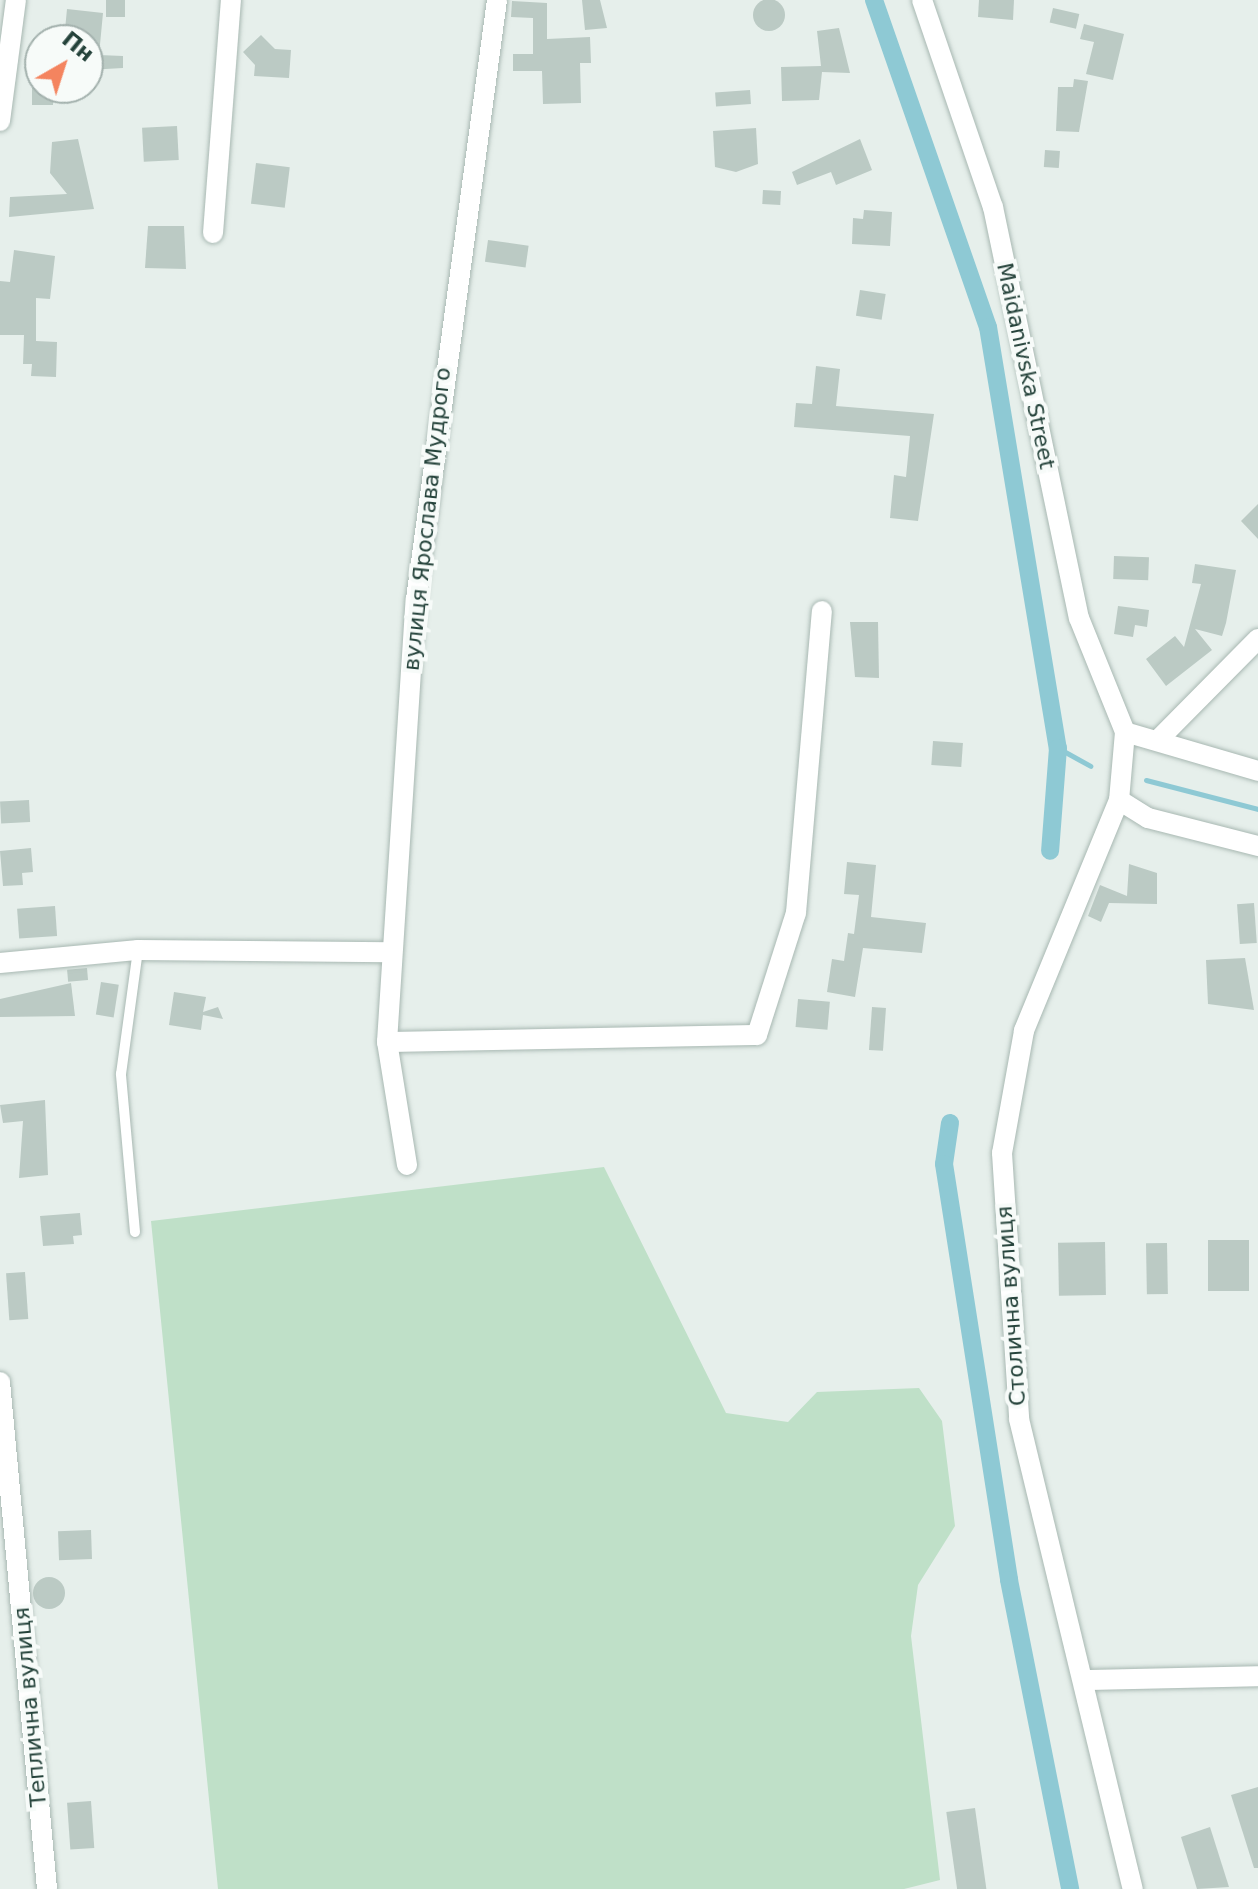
<!DOCTYPE html>
<meta charset="utf-8">
<style>
body{margin:0}
#map{position:relative;width:1258px;height:1889px;overflow:hidden;background:#e6efeb;font-family:"DejaVu Sans",sans-serif}
div>[style]{position:absolute}
.green>*{inset:0;background:#bfe0c8}
.stream>*{height:5px;margin:-2.5px;padding:0 2.5px;transform-origin:2.5px;border-radius:2.5px;background:#8ec9d4}
.canal>*{height:18px;margin:-9px;padding:0 9px;transform-origin:9px;border-radius:9px;background:#8ec9d4}
.building>*{inset:0;background:#bbcac4;transform-origin:0 0}
.round{border-radius:50%}
.roads{filter:drop-shadow(0 0 2px #a8b8b2) drop-shadow(0 0 2px #a8b8b2)}
.service>*{height:10px;margin:-5px;padding:0 5px;transform-origin:5px;border-radius:5px;background:#fff}
.minor>*{height:20px;margin:-10px;padding:0 10px;transform-origin:10px;border-radius:10px;background:#fff}
span{translate:-50% -50%;white-space:nowrap;text-align:center;line-height:1.15;-webkit-text-stroke:8px #f7fbf9;paint-order:stroke}
.street-label{font-size:22px;color:#24423a}
.north{position:absolute;left:24px;top:24px;width:80px;height:80px;box-sizing:border-box;background:#f7fbf9;border:2px solid #a3b1ad;border-radius:50%;rotate:39deg;font-size:22px;font-weight:700;line-height:32px;text-align:center;color:#24423a}
.north::after{content:'';display:block;margin:auto;width:28px;height:36px;background:#f4845f;clip-path:polygon(50% 0,100% 100%,50% 72%,0 100%)}
</style>
<div id="map">
<div class="green">
<i style="clip-path:polygon(604px 1167px,726px 1413px,788px 1422px,817px 1392px,919px 1388px,942px 1421px,955px 1526px,918px 1585px,911px 1636px,940px 1880px,904px 1889px,218px 1889px,151px 1221px)"></i>
</div>
<div class="stream">
<i style="left:1058px;top:748px;width:37px;rotate:29deg"></i>
<i style="left:1146px;top:780px;width:116px;rotate:14.5deg"></i>
</div>
<div class="canal">
<i style="left:874px;top:0;width:346px;rotate:70.8deg"></i>
<i style="left:988px;top:327px;width:427px;rotate:80.6deg"></i>
<i style="left:1058px;top:748px;width:103px;rotate:94.4deg"></i>
<i style="left:950px;top:1123px;width:41px;rotate:98.3deg"></i>
<i style="left:944px;top:1164px;width:421px;rotate:81.1deg"></i>
<i style="left:1009px;top:1580px;width:315px;rotate:78.8deg"></i>
</div>
<div class="building">
<i class="round" style="left:753px;top:-1px;width:32px;height:32px"></i>
<i style="left:106px;top:0;width:19px;height:17px"></i>
<i style="clip-path:polygon(582px 0,600px 0,607px 28px,585px 30px)"></i>
<i style="clip-path:polygon(979px 0,1014px 0,1013px 20px,978px 17px)"></i>
<i style="clip-path:polygon(512px 1px,547px 3px,547px 39px,590px 37px,591px 63px,580px 63px,581px 103px,543px 104px,542px 71px,513px 71px,513px 54px,533px 54px,533px 18px,511px 17px)"></i>
<i style="left:1053px;top:8px;width:27px;height:15px;rotate:13deg"></i>
<i style="clip-path:polygon(67px 9px,103px 13px,99px 55px,123px 56px,123px 68px,88px 70px,88px 40px,64px 40px)"></i>
<i style="clip-path:polygon(1084px 24px,1124px 34px,1113px 80px,1086px 74px,1094px 42px,1080px 39px)"></i>
<i style="clip-path:polygon(839px 28px,850px 73px,822px 72px,819px 100px,782px 101px,781px 67px,821px 66px,817px 31px)"></i>
<i style="clip-path:polygon(261px 35px,275px 49px,291px 50px,289px 78px,254px 76px,255px 65px,243px 52px)"></i>
<i style="clip-path:polygon(1074px 79px,1088px 81px,1079px 132px,1056px 131px,1058px 87px,1073px 87px)"></i>
<i style="left:32px;top:88px;width:21px;height:17px"></i>
<i style="left:750px;top:90px;width:14px;height:35px;rotate:86deg"></i>
<i style="left:177px;top:126px;width:34px;height:35px;rotate:87deg"></i>
<i style="clip-path:polygon(756px 128px,758px 164px,736px 172px,715px 167px,713px 131px)"></i>
<i style="clip-path:polygon(78px 139px,94px 209px,9px 217px,10px 197px,67px 194px,50px 173px,52px 142px)"></i>
<i style="clip-path:polygon(860px 139px,872px 170px,836px 185px,831px 172px,797px 185px,792px 172px)"></i>
<i style="left:1045px;top:150px;width:15px;height:17px;rotate:4deg"></i>
<i style="left:256px;top:163px;width:34px;height:41px;rotate:7deg"></i>
<i style="left:763px;top:190px;width:18px;height:14px;rotate:3deg"></i>
<i style="clip-path:polygon(864px 210px,892px 212px,890px 246px,852px 244px,853px 218px,863px 219px)"></i>
<i style="clip-path:polygon(148px 226px,184px 226px,186px 269px,145px 268px)"></i>
<i style="left:488px;top:240px;width:41px;height:22px;rotate:8deg"></i>
<i style="clip-path:polygon(14px 250px,55px 256px,50px 299px,36px 298px,36px 341px,57px 342px,56px 377px,31px 376px,32px 364px,23px 364px,24px 335px,0 335px,0 281px,10px 282px)"></i>
<i style="left:860px;top:290px;width:26px;height:26px;rotate:9deg"></i>
<i style="clip-path:polygon(816px 366px,840px 369px,836px 406px,934px 414px,918px 521px,890px 518px,894px 475px,906px 477px,910px 436px,794px 427px,796px 403px,812px 404px)"></i>
<i style="clip-path:polygon(1258px 504px,1258px 539px,1241px 521px)"></i>
<i style="left:1114px;top:556px;width:35px;height:23px;rotate:2deg"></i>
<i style="clip-path:polygon(1195px 564px,1236px 570px,1226px 623px,1222px 636px,1195px 629px,1212px 650px,1166px 686px,1146px 659px,1175px 636px,1184px 647px,1201px 584px,1192px 583px)"></i>
<i style="clip-path:polygon(1118px 606px,1149px 610px,1147px 627px,1135px 625px,1133px 637px,1114px 634px)"></i>
<i style="clip-path:polygon(850px 622px,878px 622px,879px 678px,855px 677px)"></i>
<i style="left:933px;top:741px;width:30px;height:24px;rotate:4deg"></i>
<i style="left:29px;top:800px;width:22px;height:29px;rotate:87deg"></i>
<i style="clip-path:polygon(31px 848px,33px 872px,22px 873px,23px 885px,3px 886px,0 851px)"></i>
<i style="clip-path:polygon(847px 862px,876px 865px,871px 917px,926px 923px,922px 953px,863px 948px,855px 997px,827px 992px,832px 959px,844px 961px,848px 933px,854px 934px,859px 895px,844px 894px)"></i>
<i style="clip-path:polygon(1129px 864px,1157px 873px,1157px 904px,1109px 903px,1101px 922px,1088px 916px,1100px 885px,1127px 896px)"></i>
<i style="left:1254px;top:903px;width:40px;height:17px;rotate:86deg"></i>
<i style="left:55px;top:906px;width:30px;height:38px;rotate:86deg"></i>
<i style="clip-path:polygon(1245px 958px,1254px 1010px,1208px 1004px,1206px 960px)"></i>
<i style="left:87px;top:968px;width:12px;height:20px;rotate:85deg"></i>
<i style="left:101px;top:982px;width:18px;height:33px;rotate:9deg"></i>
<i style="clip-path:polygon(71px 983px,75px 1016px,0 1017px,0 999px)"></i>
<i style="clip-path:polygon(174px 992px,206px 997px,203px 1012px,218px 1007px,223px 1019px,203px 1015px,201px 1030px,169px 1025px)"></i>
<i style="left:798px;top:999px;width:32px;height:28px;rotate:5deg"></i>
<i style="left:872px;top:1007px;width:14px;height:43px;rotate:4deg"></i>
<i style="clip-path:polygon(45px 1100px,48px 1175px,19px 1178px,23px 1121px,3px 1123px,0 1105px)"></i>
<i style="clip-path:polygon(80px 1213px,82px 1235px,73px 1236px,74px 1244px,43px 1246px,40px 1216px)"></i>
<i style="left:1208px;top:1240px;width:41px;height:51px"></i>
<i style="left:1105px;top:1242px;width:53px;height:47px;rotate:89deg"></i>
<i style="left:1167px;top:1243px;width:51px;height:21px;rotate:89deg"></i>
<i style="left:25px;top:1272px;width:47px;height:19px;rotate:86deg"></i>
<i style="left:91px;top:1530px;width:29px;height:33px;rotate:88deg"></i>
<i class="round" style="left:33px;top:1577px;width:32px;height:32px"></i>
<i style="clip-path:polygon(1258px 1787px,1258px 1868px,1254px 1868px,1231px 1795px)"></i>
<i style="left:91px;top:1801px;width:47px;height:24px;rotate:86deg"></i>
<i style="left:975px;top:1808px;width:82px;height:29px;rotate:82deg"></i>
<i style="clip-path:polygon(1210px 1827px,1229px 1887px,1197px 1889px,1181px 1837px)"></i>
</div>
<div class="roads">
<div class="service">
<i style="left:135px;top:1232px;width:159px;rotate:-95.1deg"></i>
<i style="left:121px;top:1074px;width:125px;rotate:-82.2deg"></i>
</div>
<div class="minor">
<i style="left:922px;top:0;width:219px;rotate:71.1deg"></i>
<i style="left:993px;top:207px;width:420px;rotate:78.2deg"></i>
<i style="left:1079px;top:618px;width:123px;rotate:68deg"></i>
<i style="left:1125px;top:732px;width:68px;rotate:95deg"></i>
<i style="left:1119px;top:800px;width:250px;rotate:112.4deg"></i>
<i style="left:1024px;top:1031px;width:124px;rotate:100.2deg"></i>
<i style="left:1002px;top:1153px;width:267px;rotate:86.3deg"></i>
<i style="left:1019px;top:1419px;width:484px;rotate:76.4deg"></i>
<i style="left:0;top:121px;width:122px;rotate:-82.5deg"></i>
<i style="left:213px;top:233px;width:234px;rotate:-85.6deg"></i>
<i style="left:1125px;top:732px;width:139px;rotate:16.3deg"></i>
<i style="left:1158px;top:740px;width:142px;rotate:-45.3deg"></i>
<i style="left:1119px;top:800px;width:34px;rotate:32deg"></i>
<i style="left:1148px;top:818px;width:114px;rotate:14.3deg"></i>
<i style="left:0;top:963px;width:139px;rotate:-5.4deg"></i>
<i style="left:138px;top:950px;width:252px;rotate:0.5deg"></i>
<i style="left:387px;top:1042px;width:370px;rotate:-1.1deg"></i>
<i style="left:757px;top:1035px;width:128px;rotate:-72.3deg"></i>
<i style="left:796px;top:913px;width:303px;rotate:-85.1deg"></i>
<i style="left:407px;top:1165px;width:125px;rotate:-99.2deg"></i>
<i style="left:387px;top:1042px;width:444px;rotate:-86.3deg"></i>
<i style="left:416px;top:599px;width:604px;rotate:-82.3deg"></i>
<i style="left:0;top:1382px;width:509px;rotate:84.7deg"></i>
<i style="left:1088px;top:1680px;width:170px;rotate:-1.3deg"></i>
</div>
</div>
<div class="street-label">
<span style="left:1026px;top:366px;rotate:78deg">Maidanivska Street</span>
<span style="left:427px;top:519px;rotate:-84deg">вулиця Ярослава Мудрого</span>
<span style="left:1011px;top:1306px;rotate:-94deg">Столична вулиця</span>
<span style="left:30px;top:1707px;rotate:-95deg">Теплична вулиця</span>
</div>
<div class="north">Пн</div>
</div>
